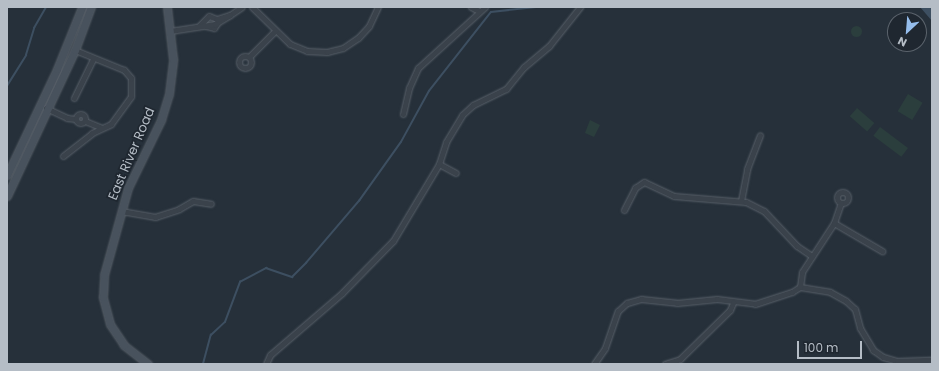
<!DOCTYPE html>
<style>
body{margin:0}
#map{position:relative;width:939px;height:371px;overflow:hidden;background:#26303a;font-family:Poppins,sans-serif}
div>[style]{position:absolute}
.green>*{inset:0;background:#2b3e3d;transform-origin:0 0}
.round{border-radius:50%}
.water>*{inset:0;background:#3d4f61}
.stream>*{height:1.5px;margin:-0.75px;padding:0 0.75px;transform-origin:0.75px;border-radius:0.75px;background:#3d4f61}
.roads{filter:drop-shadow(0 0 1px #586069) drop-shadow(0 0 1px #586069)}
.street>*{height:5px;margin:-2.5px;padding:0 2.5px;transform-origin:2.5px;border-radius:2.5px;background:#3a424b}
.street>.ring{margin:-2.5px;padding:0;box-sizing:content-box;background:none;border:5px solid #3a424b;border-radius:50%}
.secondary>*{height:7px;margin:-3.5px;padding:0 3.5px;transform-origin:3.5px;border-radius:3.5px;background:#48525d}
span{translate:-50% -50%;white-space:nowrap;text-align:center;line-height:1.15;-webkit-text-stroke:3.5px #1f2730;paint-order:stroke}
.street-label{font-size:13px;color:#b5bdc6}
.frame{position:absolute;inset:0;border:8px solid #b5bdc6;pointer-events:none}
.north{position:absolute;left:887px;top:12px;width:40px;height:40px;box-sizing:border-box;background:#1f2730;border:1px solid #5b636c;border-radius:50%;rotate:206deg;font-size:11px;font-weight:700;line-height:16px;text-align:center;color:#b5bdc6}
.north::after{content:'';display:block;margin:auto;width:14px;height:18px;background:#95bdec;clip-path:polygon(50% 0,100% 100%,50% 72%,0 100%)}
.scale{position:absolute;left:797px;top:341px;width:65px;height:18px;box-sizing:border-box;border:2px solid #b5bdc6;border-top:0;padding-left:5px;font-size:12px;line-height:14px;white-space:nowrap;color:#b5bdc6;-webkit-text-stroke:3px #1f2730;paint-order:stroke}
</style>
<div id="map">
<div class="green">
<i class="round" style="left:850.5px;top:25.5px;width:11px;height:11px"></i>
<i style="left:908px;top:94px;width:17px;height:20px;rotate:31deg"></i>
<i style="left:857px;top:108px;width:23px;height:11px;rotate:41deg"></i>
<i style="clip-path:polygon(590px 120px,600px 125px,594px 137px,585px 133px)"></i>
<i style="left:880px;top:127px;width:35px;height:11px;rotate:37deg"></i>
</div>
<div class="water">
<i style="clip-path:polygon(920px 7px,932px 7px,932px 21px)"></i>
</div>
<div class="stream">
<i style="left:7px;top:86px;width:36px;rotate:-58deg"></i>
<i style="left:26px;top:55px;width:28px;rotate:-73deg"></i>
<i style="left:34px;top:28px;width:24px;rotate:-60deg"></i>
<i style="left:203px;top:364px;width:30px;rotate:-75deg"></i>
<i style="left:211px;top:335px;width:19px;rotate:-43deg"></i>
<i style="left:225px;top:322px;width:43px;rotate:-69.4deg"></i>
<i style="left:240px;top:282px;width:30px;rotate:-28deg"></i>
<i style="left:266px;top:268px;width:28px;rotate:19deg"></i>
<i style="left:292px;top:277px;width:20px;rotate:-45deg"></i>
<i style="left:306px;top:263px;width:82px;rotate:-49.5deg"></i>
<i style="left:359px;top:201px;width:72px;rotate:-54.6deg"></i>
<i style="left:401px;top:142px;width:58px;rotate:-61.2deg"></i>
<i style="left:429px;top:91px;width:100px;rotate:-51.9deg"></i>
<i style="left:491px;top:12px;width:45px;rotate:-6.3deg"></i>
</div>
<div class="roads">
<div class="street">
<i style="left:252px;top:7px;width:53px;rotate:44.2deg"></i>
<i style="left:290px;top:44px;width:18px;rotate:22deg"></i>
<i style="left:307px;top:51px;width:20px;rotate:3deg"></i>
<i style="left:327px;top:52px;width:16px;rotate:-14deg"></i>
<i style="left:343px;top:48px;width:18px;rotate:-34deg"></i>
<i style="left:358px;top:38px;width:16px;rotate:-47deg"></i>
<i style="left:369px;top:26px;width:21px;rotate:-65deg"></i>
<i style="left:471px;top:7px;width:9px;rotate:27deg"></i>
<i style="left:230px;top:15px;width:14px;rotate:-34deg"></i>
<i style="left:199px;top:26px;width:14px;rotate:-45deg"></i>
<i style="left:209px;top:16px;width:9px;rotate:21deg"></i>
<i style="left:206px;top:26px;width:8px;rotate:14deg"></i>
<i style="left:214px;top:28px;width:7px;rotate:-56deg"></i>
<i style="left:170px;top:31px;width:46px;rotate:-8.8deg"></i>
<i style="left:215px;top:24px;width:17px;rotate:-31deg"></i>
<i style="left:230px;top:15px;width:14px;rotate:163deg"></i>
<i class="ring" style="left:239px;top:56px;width:7px;height:7px"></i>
<i style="left:249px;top:57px;width:37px;rotate:-45deg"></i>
<i style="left:74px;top:98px;width:43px;rotate:-64deg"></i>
<i style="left:46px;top:108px;width:23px;rotate:25deg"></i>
<i style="left:67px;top:118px;width:9px;rotate:6deg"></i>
<i style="left:403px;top:114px;width:27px;rotate:-77deg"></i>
<i style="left:409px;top:88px;width:22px;rotate:-66deg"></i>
<i style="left:418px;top:68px;width:91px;rotate:-42.3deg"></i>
<i class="ring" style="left:76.5px;top:114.5px;width:4px;height:4px"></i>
<i style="left:85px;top:121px;width:18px;rotate:22deg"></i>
<i style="left:63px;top:156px;width:37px;rotate:-38deg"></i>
<i style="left:92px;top:133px;width:21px;rotate:-25deg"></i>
<i style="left:111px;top:124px;width:34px;rotate:-54deg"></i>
<i style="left:131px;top:96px;width:18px;rotate:-90deg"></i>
<i style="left:131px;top:78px;width:11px;rotate:-131deg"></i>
<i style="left:124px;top:70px;width:53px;rotate:-157.8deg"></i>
<i style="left:439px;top:164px;width:19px;rotate:28deg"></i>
<i class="ring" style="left:837.5px;top:192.5px;width:6px;height:6px"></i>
<i style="left:741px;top:201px;width:33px;rotate:-79deg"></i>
<i style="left:747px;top:169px;width:36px;rotate:-69deg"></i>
<i style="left:624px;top:210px;width:25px;rotate:-63deg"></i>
<i style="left:635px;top:188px;width:11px;rotate:-34deg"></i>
<i style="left:644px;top:182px;width:33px;rotate:25deg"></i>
<i style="left:674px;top:196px;width:72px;rotate:4.8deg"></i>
<i style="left:746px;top:202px;width:20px;rotate:27deg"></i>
<i style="left:764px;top:211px;width:48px;rotate:46.7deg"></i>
<i style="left:797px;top:246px;width:18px;rotate:34deg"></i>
<i style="left:121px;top:211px;width:35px;rotate:10deg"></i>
<i style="left:155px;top:217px;width:25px;rotate:-18deg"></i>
<i style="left:179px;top:209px;width:16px;rotate:-30deg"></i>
<i style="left:193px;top:201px;width:18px;rotate:9deg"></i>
<i style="left:834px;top:223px;width:56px;rotate:30.3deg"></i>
<i style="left:800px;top:287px;width:30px;rotate:9deg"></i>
<i style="left:830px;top:292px;width:18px;rotate:29deg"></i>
<i style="left:846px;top:301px;width:12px;rotate:42deg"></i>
<i style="left:855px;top:309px;width:20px;rotate:75deg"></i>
<i style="left:860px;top:328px;width:26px;rotate:59deg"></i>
<i style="left:873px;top:350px;width:12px;rotate:35deg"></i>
<i style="left:883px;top:357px;width:15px;rotate:16deg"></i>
<i style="left:897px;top:361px;width:35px;rotate:-2deg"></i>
<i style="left:266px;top:364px;width:10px;rotate:-66deg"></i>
<i style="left:270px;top:355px;width:95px;rotate:-40.7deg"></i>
<i style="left:342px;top:293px;width:73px;rotate:-45.6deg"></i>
<i style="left:393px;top:241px;width:90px;rotate:-59.1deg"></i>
<i style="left:439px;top:164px;width:23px;rotate:-72deg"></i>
<i style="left:446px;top:142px;width:31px;rotate:-59deg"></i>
<i style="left:462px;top:115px;width:15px;rotate:-42deg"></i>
<i style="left:473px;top:105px;width:37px;rotate:-26deg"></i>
<i style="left:506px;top:89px;width:28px;rotate:-51deg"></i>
<i style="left:524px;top:67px;width:33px;rotate:-40deg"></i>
<i style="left:549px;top:46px;width:50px;rotate:-51.5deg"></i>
<i style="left:594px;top:364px;width:19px;rotate:-55deg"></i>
<i style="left:605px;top:348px;width:39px;rotate:-71deg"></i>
<i style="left:618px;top:311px;width:12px;rotate:-42deg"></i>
<i style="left:627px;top:303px;width:15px;rotate:-16deg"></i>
<i style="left:641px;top:299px;width:36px;rotate:6deg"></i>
<i style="left:677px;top:303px;width:40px;rotate:-5.7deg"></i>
<i style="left:717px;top:299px;width:38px;rotate:7deg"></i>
<i style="left:755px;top:304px;width:39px;rotate:-18deg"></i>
<i style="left:792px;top:292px;width:9px;rotate:-32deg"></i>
<i style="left:800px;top:287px;width:15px;rotate:-82deg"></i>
<i style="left:802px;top:272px;width:59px;rotate:-56.9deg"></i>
<i style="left:834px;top:223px;width:21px;rotate:-71deg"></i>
<i style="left:665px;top:364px;width:16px;rotate:-18deg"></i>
<i style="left:680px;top:359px;width:70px;rotate:-44.4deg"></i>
<i style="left:730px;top:310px;width:8px;rotate:-67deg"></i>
</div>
<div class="secondary">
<i style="left:7px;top:175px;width:117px;rotate:-64.7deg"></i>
<i style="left:57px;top:69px;width:67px;rotate:-68deg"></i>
<i style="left:7px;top:196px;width:161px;rotate:-65deg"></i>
<i style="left:75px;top:50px;width:46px;rotate:-69.6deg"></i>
<i style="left:148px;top:364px;width:31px;rotate:-142deg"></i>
<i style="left:124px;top:345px;width:25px;rotate:-124deg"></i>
<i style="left:110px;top:324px;width:28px;rotate:-105deg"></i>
<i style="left:103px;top:297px;width:22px;rotate:-87deg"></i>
<i style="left:104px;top:275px;width:90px;rotate:-74.6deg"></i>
<i style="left:128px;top:188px;width:76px;rotate:-64.1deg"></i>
<i style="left:161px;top:120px;width:27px;rotate:-73deg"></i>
<i style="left:169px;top:94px;width:35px;rotate:-83deg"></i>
<i style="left:173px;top:59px;width:52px;rotate:-96.6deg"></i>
</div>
</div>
<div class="street-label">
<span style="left:132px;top:154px;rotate:-67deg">East River Road</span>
</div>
<div class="frame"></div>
<div class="north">N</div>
<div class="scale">100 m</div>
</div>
